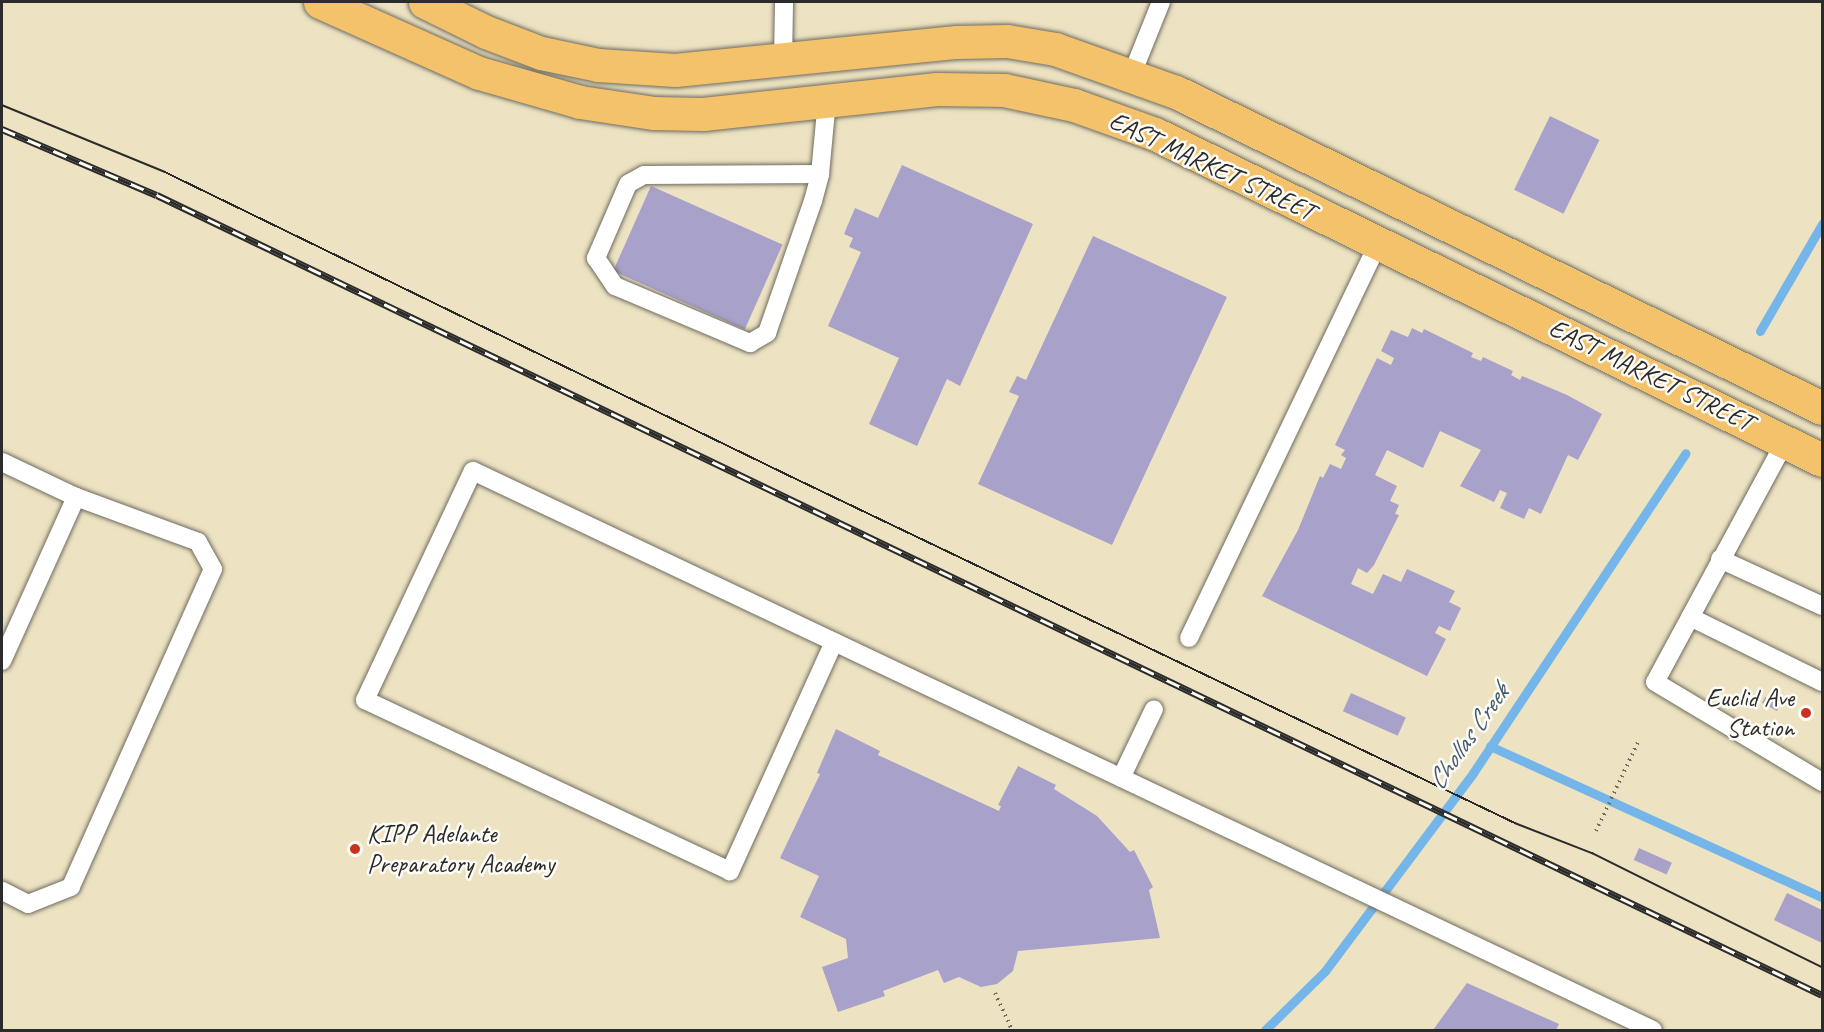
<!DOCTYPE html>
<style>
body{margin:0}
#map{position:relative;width:1824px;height:1032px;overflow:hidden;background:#ede3c2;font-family:Caveat,sans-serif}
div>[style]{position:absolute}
.stream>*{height:9px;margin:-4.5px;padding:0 4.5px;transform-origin:4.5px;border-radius:4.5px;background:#74b6e9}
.building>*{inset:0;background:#a8a1ca;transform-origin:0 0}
.path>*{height:4px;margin-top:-2px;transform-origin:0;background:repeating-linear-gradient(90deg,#6f6b60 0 1.5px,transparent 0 6px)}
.roads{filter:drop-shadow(0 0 2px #6f6b60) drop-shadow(0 0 2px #6f6b60)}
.service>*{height:18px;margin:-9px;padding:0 9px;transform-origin:9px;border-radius:9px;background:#fff}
.primary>*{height:33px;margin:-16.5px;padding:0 16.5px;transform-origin:16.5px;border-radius:16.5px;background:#f3c26a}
.tram>*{height:1.5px;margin:-0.75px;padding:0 0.75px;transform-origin:0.75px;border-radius:0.75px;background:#2b2b2b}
.rail>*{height:7px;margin-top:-3.5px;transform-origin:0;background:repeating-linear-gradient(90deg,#fdfcf7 0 14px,#2b2b2b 0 28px);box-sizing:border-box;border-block:2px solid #2b2b2b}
.dots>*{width:16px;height:16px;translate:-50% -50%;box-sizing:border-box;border:3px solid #fdfcf7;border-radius:50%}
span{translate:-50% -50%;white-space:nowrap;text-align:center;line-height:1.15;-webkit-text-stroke:5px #fdfcf7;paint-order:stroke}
.street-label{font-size:26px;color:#2b2b2b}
.poi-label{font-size:26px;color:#2b2b2b}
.right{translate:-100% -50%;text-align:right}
.left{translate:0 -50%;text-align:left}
.water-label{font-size:27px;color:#455c6e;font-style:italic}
.frame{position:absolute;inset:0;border:3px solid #2b2b2b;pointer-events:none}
</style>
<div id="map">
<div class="stream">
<i style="left:1760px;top:331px;width:124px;rotate:-59.9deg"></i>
<i style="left:1490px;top:746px;width:365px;rotate:24.5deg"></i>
<i style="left:1265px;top:1030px;width:84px;rotate:-44.5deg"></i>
<i style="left:1325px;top:971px;width:247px;rotate:-53.2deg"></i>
<i style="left:1473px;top:773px;width:384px;rotate:-56.4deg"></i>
</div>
<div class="building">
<i style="left:1550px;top:116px;width:55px;height:82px;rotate:26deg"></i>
<i style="clip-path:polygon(902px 165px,1033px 224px,960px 386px,947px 379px,917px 446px,869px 424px,899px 358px,828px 326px,861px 252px,849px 247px,853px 238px,844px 234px,855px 208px,878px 218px)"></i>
<i style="left:651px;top:186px;width:144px;height:93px;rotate:24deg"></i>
<i style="clip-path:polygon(1093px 236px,1227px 297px,1112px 545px,978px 484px,1019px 396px,1009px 392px,1017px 376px,1026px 380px)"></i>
<i style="clip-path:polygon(1412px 328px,1422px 333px,1424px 329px,1473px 353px,1471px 357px,1481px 361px,1483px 357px,1513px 371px,1511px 375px,1520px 380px,1522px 376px,1567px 395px,1602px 414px,1578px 460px,1568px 455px,1541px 514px,1529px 508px,1524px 519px,1500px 508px,1507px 493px,1500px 490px,1494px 502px,1460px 486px,1481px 450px,1440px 431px,1423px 468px,1387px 450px,1375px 475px,1397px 486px,1390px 501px,1399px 505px,1395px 514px,1399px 515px,1374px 565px,1367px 573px,1358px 568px,1351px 584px,1373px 594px,1383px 574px,1401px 582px,1407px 569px,1455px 591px,1449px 602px,1461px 608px,1450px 631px,1439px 626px,1435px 633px,1446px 639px,1427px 676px,1262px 596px,1298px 530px,1320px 476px,1323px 478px,1330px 464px,1341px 469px,1346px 458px,1341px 455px,1345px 450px,1335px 445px,1377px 358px,1391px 365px,1394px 358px,1381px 351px,1391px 330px,1408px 337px)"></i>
<i style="left:1351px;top:693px;width:60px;height:20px;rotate:24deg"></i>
<i style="clip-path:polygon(1765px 697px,1780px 704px,1777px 711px,1762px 703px)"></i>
<i style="clip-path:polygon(836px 729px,880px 751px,878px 755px,999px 811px,1001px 806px,998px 805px,1018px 766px,1056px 785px,1054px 789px,1097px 816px,1130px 852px,1134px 850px,1153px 887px,1149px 890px,1160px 938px,1018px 951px,1013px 971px,997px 984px,981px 987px,959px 977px,944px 983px,938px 970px,883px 991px,885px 996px,838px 1012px,822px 967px,848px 958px,846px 939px,800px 917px,819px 876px,780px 858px,820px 774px,817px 773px)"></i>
<i style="left:1639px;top:848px;width:36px;height:13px;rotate:24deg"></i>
<i style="clip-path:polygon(1787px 893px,1822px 910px,1822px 943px,1774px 920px)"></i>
<i style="clip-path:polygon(1467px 983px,1559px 1024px,1556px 1030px,1433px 1030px)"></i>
</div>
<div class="path">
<i style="left:1596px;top:831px;width:98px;rotate:-64.7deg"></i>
<i style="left:995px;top:993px;width:41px;rotate:65.3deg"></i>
</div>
<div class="roads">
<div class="service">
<i style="left:783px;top:61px;width:59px;rotate:-89deg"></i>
<i style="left:1132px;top:74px;width:78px;rotate:-68.1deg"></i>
<i style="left:820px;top:174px;width:176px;rotate:179.7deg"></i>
<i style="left:644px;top:175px;width:18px;rotate:151deg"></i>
<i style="left:628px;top:184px;width:81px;rotate:113.4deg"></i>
<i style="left:596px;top:258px;width:34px;rotate:56deg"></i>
<i style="left:615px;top:286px;width:147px;rotate:22.9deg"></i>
<i style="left:750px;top:343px;width:20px;rotate:-30deg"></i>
<i style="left:767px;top:333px;width:140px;rotate:-70.8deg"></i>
<i style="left:813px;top:201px;width:28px;rotate:-75deg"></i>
<i style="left:820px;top:174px;width:74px;rotate:-84.6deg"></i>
<i style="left:1786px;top:440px;width:275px;rotate:118.4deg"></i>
<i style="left:1655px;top:682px;width:195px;rotate:30.9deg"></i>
<i style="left:2px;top:462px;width:82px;rotate:25.3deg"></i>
<i style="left:76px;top:497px;width:130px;rotate:20.2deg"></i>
<i style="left:198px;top:542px;width:31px;rotate:61deg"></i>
<i style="left:213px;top:569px;width:348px;rotate:114.1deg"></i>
<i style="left:71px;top:887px;width:46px;rotate:158.4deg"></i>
<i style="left:28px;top:904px;width:29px;rotate:-153deg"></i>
<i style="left:1720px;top:559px;width:112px;rotate:24.7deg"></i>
<i style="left:1690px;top:617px;width:147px;rotate:26.2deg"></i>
<i style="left:1189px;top:638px;width:437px;rotate:-64.4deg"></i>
<i style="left:834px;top:642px;width:252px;rotate:114.4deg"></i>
<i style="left:730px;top:871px;width:403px;rotate:-154.9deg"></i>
<i style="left:365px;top:700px;width:253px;rotate:-64.8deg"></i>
<i style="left:473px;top:471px;width:891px;rotate:25.33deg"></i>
<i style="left:1278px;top:852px;width:415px;rotate:25.4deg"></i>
<i style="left:2px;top:661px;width:180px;rotate:-65.7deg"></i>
<i style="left:1121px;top:778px;width:76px;rotate:-64.4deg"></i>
</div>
<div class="primary">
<i style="left:320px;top:2px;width:174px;rotate:24.1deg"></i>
<i style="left:479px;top:73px;width:105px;rotate:16deg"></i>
<i style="left:580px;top:102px;width:75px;rotate:8.5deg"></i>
<i style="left:654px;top:113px;width:49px;rotate:1.2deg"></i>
<i style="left:703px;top:114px;width:235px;rotate:-6.1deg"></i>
<i style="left:937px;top:89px;width:67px;rotate:0.9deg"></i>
<i style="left:1004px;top:90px;width:72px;rotate:12.1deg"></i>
<i style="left:1074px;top:105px;width:86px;rotate:19.7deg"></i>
<i style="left:1155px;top:134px;width:742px;rotate:26.05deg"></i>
<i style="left:425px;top:2px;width:68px;rotate:26.2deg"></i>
<i style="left:486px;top:32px;width:59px;rotate:20.9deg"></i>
<i style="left:541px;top:53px;width:58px;rotate:11.9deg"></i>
<i style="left:598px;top:65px;width:77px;rotate:3.7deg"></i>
<i style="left:675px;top:70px;width:283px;rotate:-5.7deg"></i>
<i style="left:957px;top:42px;width:50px;rotate:-1.1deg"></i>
<i style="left:1007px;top:41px;width:49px;rotate:9.5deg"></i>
<i style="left:1055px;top:49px;width:128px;rotate:19.6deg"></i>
<i style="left:1176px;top:92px;width:719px;rotate:26.07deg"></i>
</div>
</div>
<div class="tram">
<i style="left:2px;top:105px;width:176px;rotate:22.3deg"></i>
<i style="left:165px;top:172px;width:697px;rotate:25.94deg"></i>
<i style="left:792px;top:477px;width:802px;rotate:25.57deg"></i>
<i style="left:1515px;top:823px;width:83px;rotate:21.3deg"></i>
<i style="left:1592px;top:853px;width:257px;rotate:26.4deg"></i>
</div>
<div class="rail">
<i style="left:2px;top:129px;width:168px;rotate:23.1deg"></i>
<i style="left:157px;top:195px;width:1847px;rotate:25.66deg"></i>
</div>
<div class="dots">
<i style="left:1806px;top:713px;background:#c8321e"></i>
<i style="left:355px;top:849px;background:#c8321e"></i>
</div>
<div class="street-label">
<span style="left:1212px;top:166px;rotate:25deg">EAST MARKET STREET</span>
<span style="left:1651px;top:375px;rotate:26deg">EAST MARKET STREET</span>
</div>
<div class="poi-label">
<span class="right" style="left:1794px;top:713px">Euclid Ave<br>Station</span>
<span class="left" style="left:367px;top:849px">KIPP Adelante<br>Preparatory Academy</span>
</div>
<div class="water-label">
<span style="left:1468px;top:737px;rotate:-55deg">Chollas Creek</span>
</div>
<div class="frame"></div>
</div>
